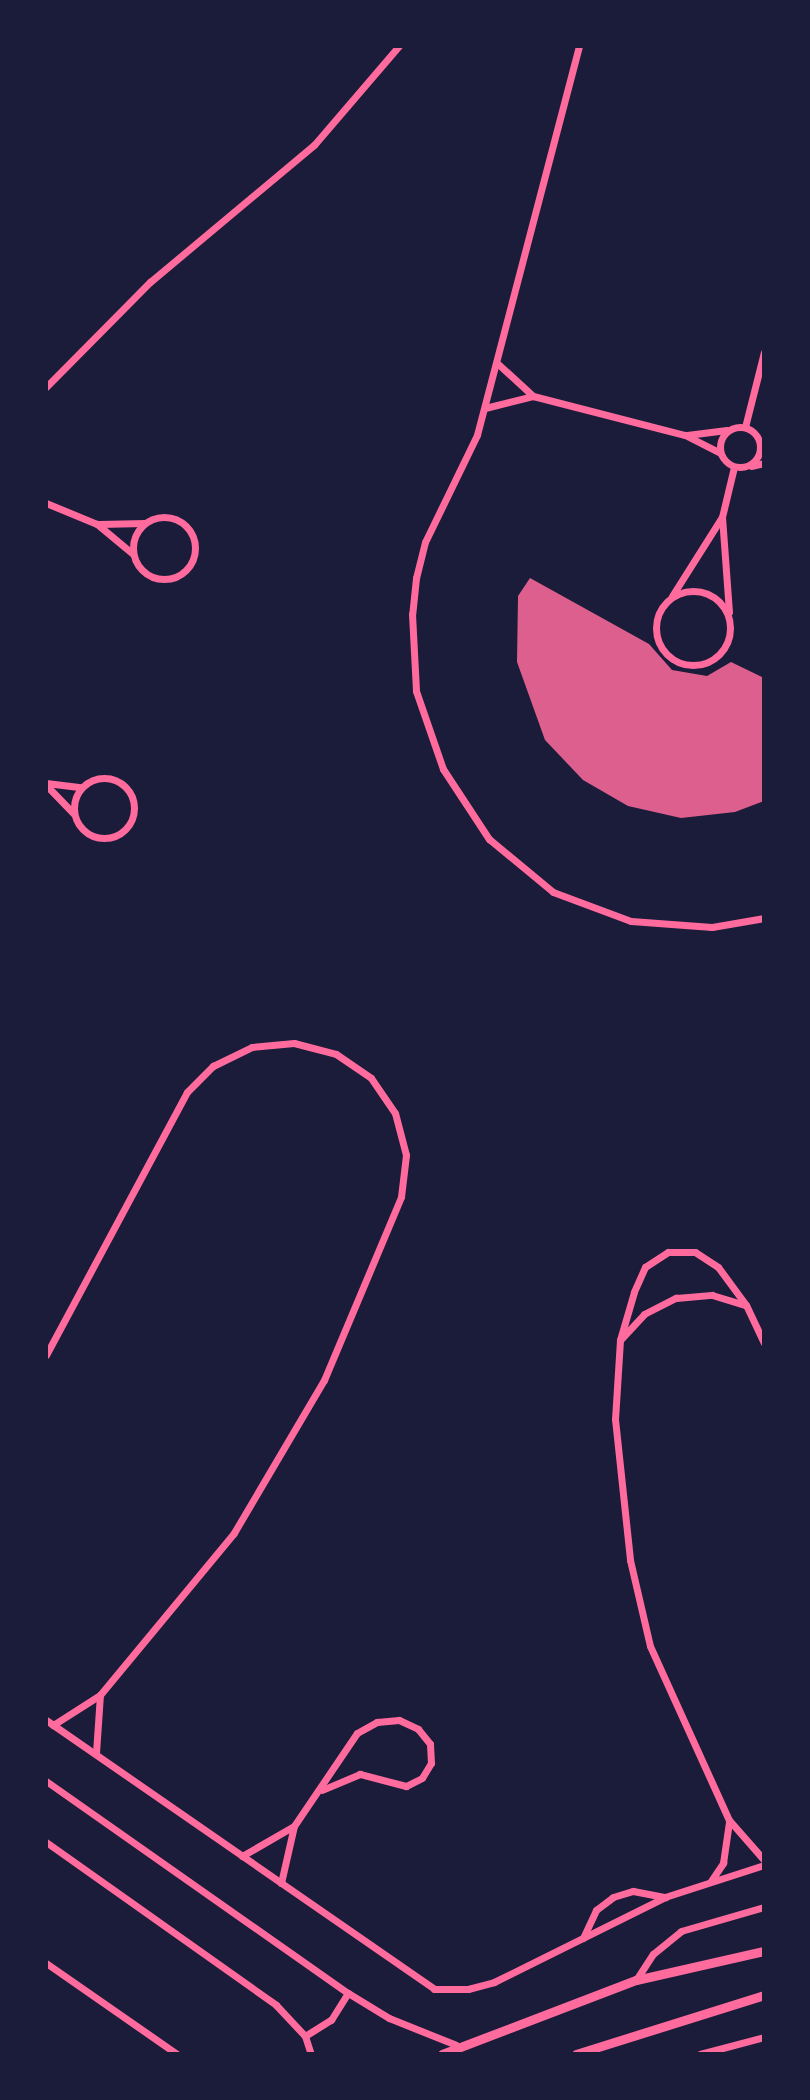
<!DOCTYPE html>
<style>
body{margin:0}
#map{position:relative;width:810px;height:2100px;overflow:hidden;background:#1b1b3a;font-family:Raleway,sans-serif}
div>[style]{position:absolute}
.building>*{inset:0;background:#dd5f8e}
.minor>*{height:7px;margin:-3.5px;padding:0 3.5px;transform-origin:3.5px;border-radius:3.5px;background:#ff6b9d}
.minor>.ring{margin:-3.5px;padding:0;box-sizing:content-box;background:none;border:7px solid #ff6b9d;border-radius:50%}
.tertiary>*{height:9px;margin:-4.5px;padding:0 4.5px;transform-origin:4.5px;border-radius:4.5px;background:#ff6b9d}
span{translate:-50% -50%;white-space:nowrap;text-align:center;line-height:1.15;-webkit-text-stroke:8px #1b1b3a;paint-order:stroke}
.frame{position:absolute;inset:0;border:48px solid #1b1b3a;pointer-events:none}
</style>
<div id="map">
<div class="building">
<i style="clip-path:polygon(530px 578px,649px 644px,672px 670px,707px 676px,731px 662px,764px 678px,764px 801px,735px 812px,681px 818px,628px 806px,583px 780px,545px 740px,517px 662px,518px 596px)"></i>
</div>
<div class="minor">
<i style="left:579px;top:46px;width:402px;rotate:104.7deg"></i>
<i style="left:477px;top:435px;width:119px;rotate:115.9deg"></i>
<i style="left:425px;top:542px;width:37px;rotate:104deg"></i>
<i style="left:416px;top:578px;width:36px;rotate:96deg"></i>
<i style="left:412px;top:614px;width:77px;rotate:87deg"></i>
<i style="left:416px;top:691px;width:83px;rotate:70.9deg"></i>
<i style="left:443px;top:769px;width:84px;rotate:56.7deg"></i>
<i style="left:489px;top:839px;width:83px;rotate:39.6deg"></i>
<i style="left:553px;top:892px;width:83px;rotate:20.4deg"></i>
<i style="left:631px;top:921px;width:81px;rotate:4.2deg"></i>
<i style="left:712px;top:927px;width:53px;rotate:-9.8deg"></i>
<i style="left:497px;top:363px;width:49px;rotate:42.5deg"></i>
<i style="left:46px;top:387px;width:148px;rotate:-45.3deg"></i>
<i style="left:150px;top:282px;width:214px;rotate:-39.9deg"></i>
<i style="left:314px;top:145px;width:130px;rotate:-49.4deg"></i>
<i style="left:485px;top:408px;width:49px;rotate:-14deg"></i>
<i style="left:533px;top:396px;width:157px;rotate:14.4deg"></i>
<i style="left:685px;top:435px;width:39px;rotate:27deg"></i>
<i class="ring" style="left:720px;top:427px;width:33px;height:33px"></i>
<i style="left:745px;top:427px;width:77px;rotate:-75.8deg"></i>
<i style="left:687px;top:435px;width:40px;rotate:-7.1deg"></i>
<i style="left:751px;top:466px;width:13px;rotate:-13deg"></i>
<i style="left:46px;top:503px;width:55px;rotate:22.4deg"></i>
<i style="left:97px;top:524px;width:47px;rotate:39.8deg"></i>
<i class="ring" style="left:133px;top:517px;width:55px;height:55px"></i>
<i style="left:99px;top:524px;width:46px;rotate:-1.2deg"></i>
<i class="ring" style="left:656px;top:591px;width:67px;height:67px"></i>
<i style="left:672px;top:596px;width:93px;rotate:-57.7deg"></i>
<i style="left:729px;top:612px;width:95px;rotate:-94.2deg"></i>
<i style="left:722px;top:517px;width:51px;rotate:-76.5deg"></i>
<i class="ring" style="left:74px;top:778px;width:53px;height:53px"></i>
<i style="left:46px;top:783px;width:35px;rotate:7deg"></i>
<i style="left:46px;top:785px;width:40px;rotate:46deg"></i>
<i style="left:621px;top:1339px;width:34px;rotate:-47deg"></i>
<i style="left:644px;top:1314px;width:36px;rotate:-27deg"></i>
<i style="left:676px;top:1298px;width:36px;rotate:-5deg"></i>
<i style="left:712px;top:1295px;width:34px;rotate:17deg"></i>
<i style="left:764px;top:1343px;width:42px;rotate:-115.3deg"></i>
<i style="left:746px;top:1305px;width:47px;rotate:-126.4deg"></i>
<i style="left:718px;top:1267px;width:27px;rotate:-147deg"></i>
<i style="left:695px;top:1252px;width:27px;rotate:180deg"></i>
<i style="left:668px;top:1252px;width:27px;rotate:147deg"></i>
<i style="left:645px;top:1267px;width:27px;rotate:114deg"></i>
<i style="left:634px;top:1292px;width:50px;rotate:106.3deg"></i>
<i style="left:620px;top:1340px;width:79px;rotate:93.6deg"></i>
<i style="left:615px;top:1419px;width:142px;rotate:83.9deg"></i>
<i style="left:630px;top:1560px;width:88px;rotate:76.9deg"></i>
<i style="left:650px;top:1646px;width:191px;rotate:65.6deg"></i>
<i style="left:729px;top:1820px;width:53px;rotate:48.8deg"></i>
<i style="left:46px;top:1355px;width:298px;rotate:-61.8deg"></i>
<i style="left:187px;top:1092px;width:37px;rotate:-45deg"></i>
<i style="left:213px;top:1066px;width:43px;rotate:-26deg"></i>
<i style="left:252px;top:1047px;width:42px;rotate:-5.4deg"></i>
<i style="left:294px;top:1043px;width:43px;rotate:14.7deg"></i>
<i style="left:336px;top:1054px;width:42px;rotate:34.4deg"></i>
<i style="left:371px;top:1078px;width:42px;rotate:55.6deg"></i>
<i style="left:395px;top:1113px;width:43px;rotate:75.3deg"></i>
<i style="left:406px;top:1155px;width:42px;rotate:96.8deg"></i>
<i style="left:401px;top:1197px;width:199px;rotate:112.8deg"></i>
<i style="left:324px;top:1380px;width:178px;rotate:120.5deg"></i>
<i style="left:234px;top:1533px;width:210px;rotate:129.6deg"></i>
<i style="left:100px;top:1695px;width:56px;rotate:147.4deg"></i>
<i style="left:46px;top:1720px;width:472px;rotate:34.7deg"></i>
<i style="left:434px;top:1989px;width:34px"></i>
<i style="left:468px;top:1989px;width:27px;rotate:-15deg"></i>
<i style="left:494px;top:1982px;width:191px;rotate:-26.4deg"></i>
<i style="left:665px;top:1897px;width:104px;rotate:-17.9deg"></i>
<i style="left:96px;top:1753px;width:58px;rotate:-86.1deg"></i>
<i style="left:46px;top:1781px;width:369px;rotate:35.1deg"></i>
<i style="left:348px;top:1993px;width:48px;rotate:31.4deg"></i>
<i style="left:389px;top:2018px;width:72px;rotate:21.9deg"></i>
<i style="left:46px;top:1842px;width:282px;rotate:35.3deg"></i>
<i style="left:276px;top:2005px;width:42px;rotate:46.9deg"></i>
<i style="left:305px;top:2036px;width:19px;rotate:72deg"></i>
<i style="left:242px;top:1856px;width:60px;rotate:-30deg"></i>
<i style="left:294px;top:1826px;width:112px;rotate:-55.9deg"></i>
<i style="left:357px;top:1733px;width:23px;rotate:-29deg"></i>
<i style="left:377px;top:1722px;width:22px;rotate:-5deg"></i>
<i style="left:399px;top:1720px;width:21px;rotate:25deg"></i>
<i style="left:418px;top:1729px;width:19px;rotate:51deg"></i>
<i style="left:430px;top:1744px;width:19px;rotate:87deg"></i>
<i style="left:431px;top:1763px;width:17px;rotate:121deg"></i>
<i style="left:422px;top:1778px;width:18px;rotate:153deg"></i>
<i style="left:406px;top:1786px;width:48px;rotate:-165.4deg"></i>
<i style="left:360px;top:1774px;width:41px;rotate:157.2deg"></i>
<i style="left:711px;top:1881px;width:22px;rotate:-56deg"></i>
<i style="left:723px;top:1863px;width:41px;rotate:-81.7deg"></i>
<i style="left:281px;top:1883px;width:58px;rotate:-77.2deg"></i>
<i style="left:583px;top:1938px;width:31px;rotate:-65deg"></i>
<i style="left:596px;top:1910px;width:21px;rotate:-37deg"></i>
<i style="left:613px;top:1897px;width:21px;rotate:-17deg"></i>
<i style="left:633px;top:1891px;width:33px;rotate:11deg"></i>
<i style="left:46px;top:1963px;width:160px;rotate:34.8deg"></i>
<i style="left:636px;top:1980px;width:31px;rotate:-57deg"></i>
<i style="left:653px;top:1954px;width:36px;rotate:-39deg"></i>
<i style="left:681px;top:1931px;width:86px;rotate:-16.1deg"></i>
<i style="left:305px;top:2036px;width:31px;rotate:-32deg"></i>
<i style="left:331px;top:2020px;width:32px;rotate:-58deg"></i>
<i style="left:700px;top:2054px;width:66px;rotate:-14.9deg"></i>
</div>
<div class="tertiary">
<i style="left:442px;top:2054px;width:208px;rotate:-20.9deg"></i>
<i style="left:636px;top:1980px;width:131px;rotate:-12.8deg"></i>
<i style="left:576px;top:2054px;width:197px;rotate:-17.4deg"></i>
</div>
<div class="frame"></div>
</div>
